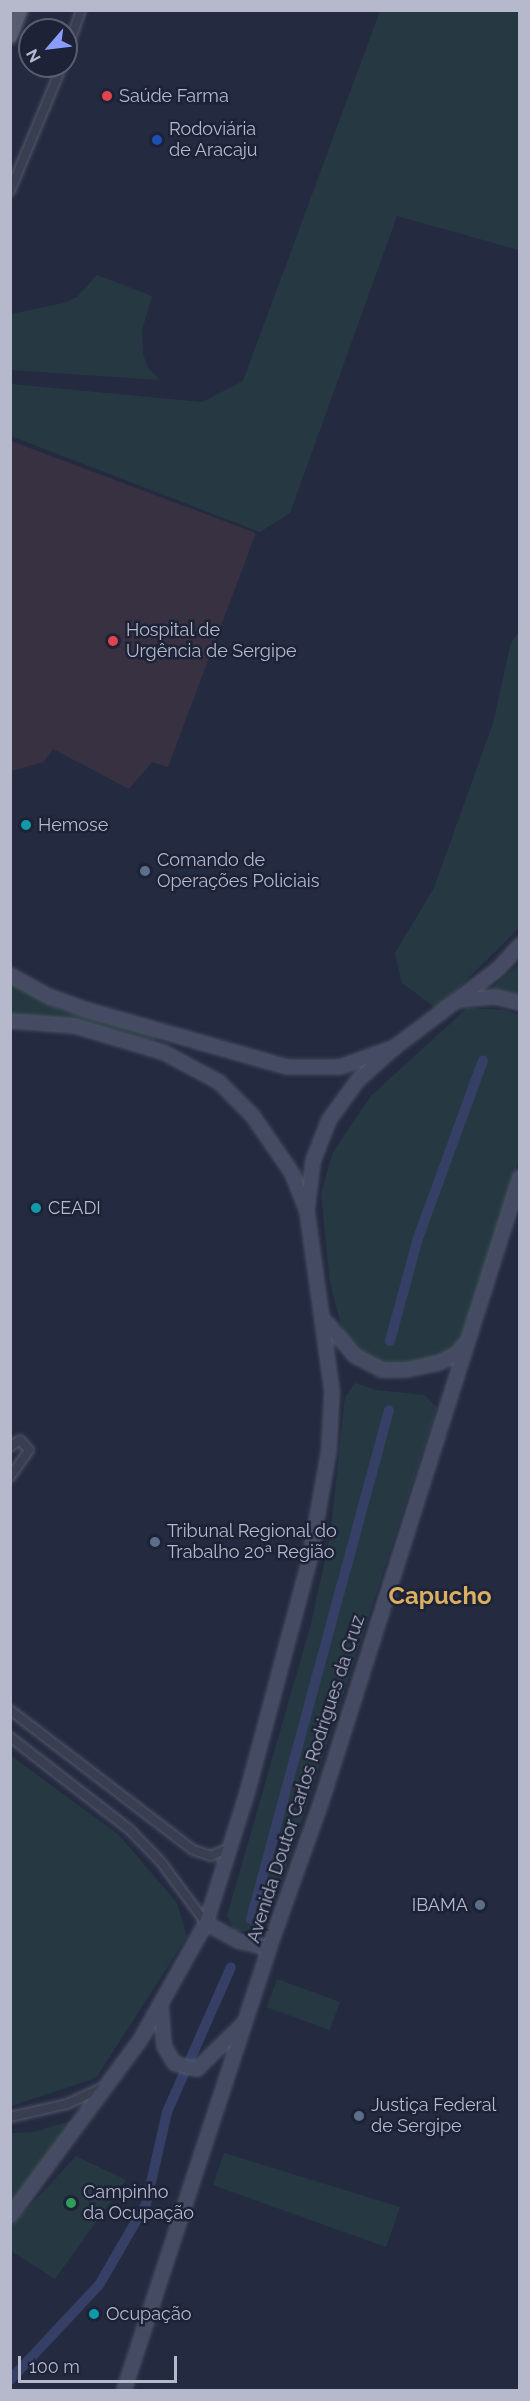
<!DOCTYPE html>
<meta charset="utf-8">
<style>
body{margin:0}
#map{position:relative;width:530px;height:2401px;overflow:hidden;background:#242b41;font-family:Raleway,sans-serif}
div>[style]{position:absolute}
.medical>*{inset:0;background:#373142}
.green>*{inset:0;background:#263942;transform-origin:0 0}
.canal>*{height:10px;margin:-5px;padding:0 5px;transform-origin:5px;border-radius:5px;background:#364067}
.roads{filter:drop-shadow(0 0 2px #53596b) drop-shadow(0 0 2px #53596b)}
.street>*{height:8px;margin:-4px;padding:0 4px;transform-origin:4px;border-radius:4px;background:#393e51}
.secondary>*{height:12px;margin:-6px;padding:0 6px;transform-origin:6px;border-radius:6px;background:#464b64}
.primary>*{height:14px;margin:-7px;padding:0 7px;transform-origin:7px;border-radius:7px;background:#575c71}
.dots>*{width:16px;height:16px;translate:-50% -50%;box-sizing:border-box;border:3px solid #1d2236;border-radius:50%}
span{translate:-50% -50%;white-space:nowrap;text-align:center;line-height:1.15;-webkit-text-stroke:5px #1d2236;paint-order:stroke}
.poi-label{font-size:18px;color:#b5b9cb}
.left{translate:0 -50%;text-align:left}
.right{translate:-100% -50%;text-align:right}
.street-label{font-size:18px;color:#b5b9cb}
.district-label{font-size:24px;color:#daaf62;font-weight:700}
.frame{position:absolute;inset:0;border:12px solid #b5b9cb;pointer-events:none}
.north{position:absolute;left:18px;top:18px;width:60px;height:60px;box-sizing:border-box;background:#1d2236;border:2px solid #5a5e72;border-radius:50%;rotate:242deg;font-size:16px;font-weight:700;line-height:24px;text-align:center;color:#b5b9cb}
.north::after{content:'';display:block;margin:auto;width:21px;height:27px;background:#899efc;clip-path:polygon(50% 0,100% 100%,50% 72%,0 100%)}
.scale{position:absolute;left:18px;top:2356px;width:159px;height:27px;box-sizing:border-box;border:3px solid #b5b9cb;border-top:0;padding-left:8px;font-size:18px;line-height:21px;white-space:nowrap;color:#b5b9cb;-webkit-text-stroke:4px #1d2236;paint-order:stroke}
</style>
<div id="map">
<div class="medical">
<i style="clip-path:polygon(11px 441px,256px 533px,168px 767px,152px 762px,129px 789px,53px 749px,44px 762px,11px 771px)"></i>
</div>
<div class="green">
<i style="clip-path:polygon(380px 11px,519px 11px,519px 250px,397px 216px,290px 513px,260px 532px,11px 436px,11px 384px,202px 402px,243px 381px)"></i>
<i style="clip-path:polygon(97px 275px,152px 296px,142px 330px,143px 354px,148px 368px,160px 380px,11px 370px,11px 314px,64px 303px,77px 297px)"></i>
<i style="clip-path:polygon(519px 632px,519px 928px,437px 1009px,402px 983px,395px 953px,434px 888px,493px 723px,511px 643px)"></i>
<i style="clip-path:polygon(519px 964px,519px 994px,488px 991px)"></i>
<i style="clip-path:polygon(10px 982px,60px 1009px,156px 1037px,155px 1042px,92px 1025px,11px 1016px)"></i>
<i style="clip-path:polygon(467px 1008px,505px 1010px,519px 1015px,519px 1159px,466px 1343px,429px 1368px,390px 1373px,346px 1343px,330px 1284px,321px 1193px,333px 1152px,371px 1096px)"></i>
<i style="clip-path:polygon(355px 1383px,376px 1390px,425px 1395px,437px 1408px,273px 1908px,261px 1929px,235px 1932px,227px 1916px,311px 1624px,330px 1537px,345px 1397px)"></i>
<i style="clip-path:polygon(10px 1755px,119px 1835px,177px 1903px,187px 1937px,96px 2078px,11px 2106px)"></i>
<i style="left:277px;top:1979px;width:67px;height:30px;rotate:20deg"></i>
<i style="clip-path:polygon(80px 2118px,11px 2211px,11px 2133px,34px 2132px)"></i>
<i style="clip-path:polygon(224px 2153px,400px 2207px,386px 2247px,213px 2185px)"></i>
<i style="clip-path:polygon(76px 2156px,126px 2180px,55px 2279px,11px 2251px,11px 2226px)"></i>
</div>
<div class="canal">
<i style="left:390px;top:1341px;width:107px;rotate:-74.8deg"></i>
<i style="left:418px;top:1238px;width:189px;rotate:-69.9deg"></i>
<i style="left:251px;top:1919px;width:527px;rotate:-74.83deg"></i>
<i style="left:10px;top:2380px;width:130px;rotate:-46.9deg"></i>
<i style="left:99px;top:2285px;width:94px;rotate:-59.9deg"></i>
<i style="left:146px;top:2204px;width:94px;rotate:-77.1deg"></i>
<i style="left:167px;top:2112px;width:158px;rotate:-66.2deg"></i>
</div>
<div class="roads">
<div class="street">
<i style="left:66px;top:54px;width:46px;rotate:-71.2deg"></i>
<i style="left:10px;top:191px;width:135px;rotate:-67.4deg"></i>
<i style="left:10px;top:1447px;width:12px;rotate:-35deg"></i>
<i style="left:20px;top:1440px;width:13px;rotate:48deg"></i>
<i style="left:29px;top:1450px;width:33px;rotate:125deg"></i>
<i style="left:10px;top:1710px;width:230px;rotate:37.4deg"></i>
<i style="left:193px;top:1850px;width:19px;rotate:18deg"></i>
<i style="left:211px;top:1856px;width:22px;rotate:-24deg"></i>
<i style="left:10px;top:1737px;width:150px;rotate:37.7deg"></i>
<i style="left:129px;top:1829px;width:46px;rotate:45.9deg"></i>
<i style="left:161px;top:1862px;width:76px;rotate:53.6deg"></i>
<i style="left:10px;top:2117px;width:58px;rotate:-12.8deg"></i>
<i style="left:67px;top:2104px;width:41px;rotate:-24.7deg"></i>
</div>
<div class="secondary">
<i style="left:10px;top:975px;width:43px;rotate:28.9deg"></i>
<i style="left:48px;top:996px;width:41px;rotate:19.7deg"></i>
<i style="left:87px;top:1010px;width:208px;rotate:15.9deg"></i>
<i style="left:287px;top:1067px;width:53px"></i>
<i style="left:340px;top:1067px;width:59px;rotate:-20deg"></i>
<i style="left:459px;top:1000px;width:36px;rotate:-5deg"></i>
<i style="left:495px;top:997px;width:26px;rotate:13deg"></i>
<i style="left:10px;top:1021px;width:65px;rotate:4.4deg"></i>
<i style="left:75px;top:1026px;width:92px;rotate:16.5deg"></i>
<i style="left:163px;top:1052px;width:64px;rotate:28.2deg"></i>
<i style="left:219px;top:1082px;width:47px;rotate:45deg"></i>
<i style="left:252px;top:1115px;width:70px;rotate:55.4deg"></i>
<i style="left:292px;top:1173px;width:41px;rotate:68.5deg"></i>
<i style="left:307px;top:1211px;width:183px;rotate:82.1deg"></i>
<i style="left:332px;top:1392px;width:58px;rotate:93deg"></i>
<i style="left:329px;top:1450px;width:114px;rotate:100.1deg"></i>
<i style="left:309px;top:1562px;width:236px;rotate:105deg"></i>
<i style="left:248px;top:1790px;width:139px;rotate:107.5deg"></i>
<i style="left:206px;top:1923px;width:133px;rotate:119.3deg"></i>
<i style="left:141px;top:2039px;width:220px;rotate:126.5deg"></i>
<i style="left:307px;top:1209px;width:48px;rotate:-82.9deg"></i>
<i style="left:313px;top:1161px;width:44px;rotate:-68.7deg"></i>
<i style="left:329px;top:1120px;width:49px;rotate:-54.1deg"></i>
<i style="left:358px;top:1080px;width:50px;rotate:-41.7deg"></i>
<i style="left:395px;top:1047px;width:129px;rotate:-37.1deg"></i>
<i style="left:498px;top:969px;width:33px;rotate:-47deg"></i>
<i style="left:327px;top:1323px;width:43px;rotate:49.7deg"></i>
<i style="left:355px;top:1356px;width:30px;rotate:27deg"></i>
<i style="left:382px;top:1370px;width:24px"></i>
<i style="left:406px;top:1370px;width:34px;rotate:-12deg"></i>
<i style="left:439px;top:1363px;width:20px;rotate:-27deg"></i>
<i style="left:457px;top:1354px;width:13px;rotate:-51deg"></i>
<i style="left:206px;top:1923px;width:37px;rotate:29deg"></i>
<i style="left:238px;top:1941px;width:32px;rotate:13deg"></i>
<i style="left:161px;top:2006px;width:40px;rotate:85.7deg"></i>
<i style="left:164px;top:2046px;width:21px;rotate:59deg"></i>
<i style="left:175px;top:2064px;width:23px;rotate:13deg"></i>
<i style="left:197px;top:2069px;width:66px;rotate:-44.4deg"></i>
<i style="left:124px;top:2390px;width:465px;rotate:-71.8deg"></i>
<i style="left:269px;top:1948px;width:154px;rotate:-70.3deg"></i>
<i style="left:321px;top:1803px;width:657px;rotate:-72.36deg"></i>
</div>
<div class="primary">
<i style="left:10px;top:36px;width:28px;rotate:-69deg"></i>
</div>
</div>
<div class="dots">
<i style="left:107px;top:96px;background:#e0444e"></i>
<i style="left:157px;top:140px;background:#1a4fb4"></i>
<i style="left:113px;top:641px;background:#e0444e"></i>
<i style="left:26px;top:825px;background:#0f9aa8"></i>
<i style="left:145px;top:871px;background:#5c6f8a"></i>
<i style="left:36px;top:1208px;background:#0f9aa8"></i>
<i style="left:155px;top:1542px;background:#5c6f8a"></i>
<i style="left:480px;top:1905px;background:#5c6f8a"></i>
<i style="left:359px;top:2116px;background:#5c6f8a"></i>
<i style="left:71px;top:2203px;background:#2e9e5b"></i>
<i style="left:94px;top:2314px;background:#0f9aa8"></i>
</div>
<div class="poi-label">
<span class="left" style="left:119px;top:96px">Saúde Farma</span>
<span class="left" style="left:169px;top:140px">Rodoviária<br>de Aracaju</span>
<span class="left" style="left:126px;top:641px">Hospital de<br>Urgência de Sergipe</span>
<span class="left" style="left:38px;top:825px">Hemose</span>
<span class="left" style="left:157px;top:871px">Comando de<br>Operações Policiais</span>
<span class="left" style="left:48px;top:1208px">CEADI</span>
<span class="left" style="left:167px;top:1542px">Tribunal Regional do<br>Trabalho 20ª Região</span>
<span class="right" style="left:468px;top:1905px">IBAMA</span>
<span class="left" style="left:371px;top:2116px">Justiça Federal<br>de Sergipe</span>
<span class="left" style="left:83px;top:2203px">Campinho<br>da Ocupação</span>
<span class="left" style="left:106px;top:2314px">Ocupação</span>
</div>
<div class="street-label">
<span style="left:306px;top:1779px;rotate:-72deg">Avenida Doutor Carlos Rodrigues da Cruz</span>
</div>
<div class="district-label">
<span style="left:440px;top:1596px">Capucho</span>
</div>
<div class="frame"></div>
<div class="north">N</div>
<div class="scale">100 m</div>
</div>
